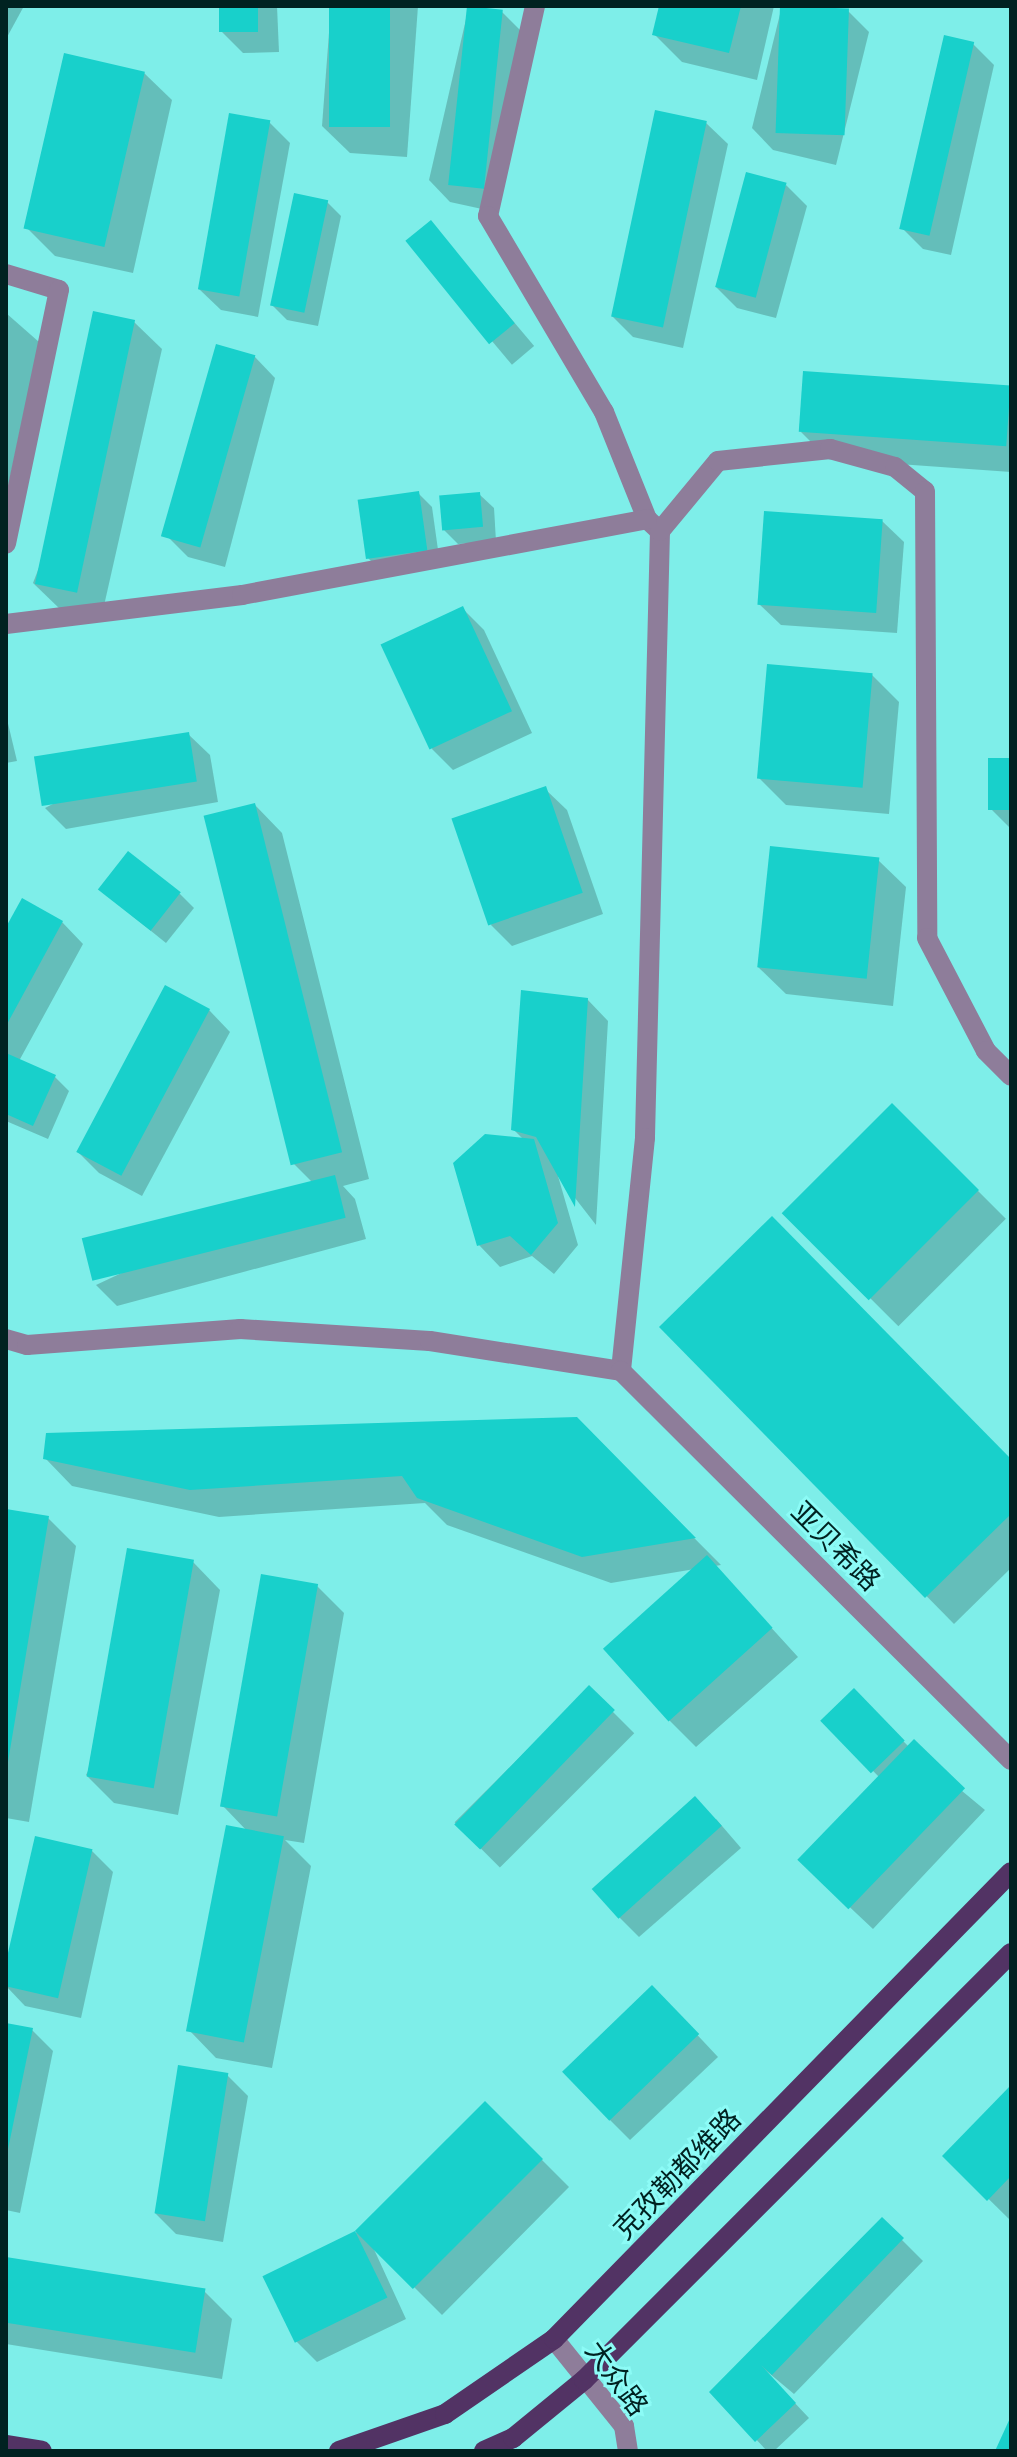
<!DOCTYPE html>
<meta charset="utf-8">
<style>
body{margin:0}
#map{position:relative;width:1017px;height:2457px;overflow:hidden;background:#7eeee9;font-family:Inter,"Noto Sans SC",sans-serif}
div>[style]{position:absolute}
.shadow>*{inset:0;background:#0003;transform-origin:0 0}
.building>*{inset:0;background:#18d0cb;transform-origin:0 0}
.minor>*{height:20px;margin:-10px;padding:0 10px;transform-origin:10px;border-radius:10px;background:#8e7d9a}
.major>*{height:20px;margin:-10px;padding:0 10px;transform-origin:10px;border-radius:10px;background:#523364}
span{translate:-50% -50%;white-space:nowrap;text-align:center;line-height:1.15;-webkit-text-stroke:6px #8cfbf6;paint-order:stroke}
.street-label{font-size:28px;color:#002221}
.frame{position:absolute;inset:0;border:8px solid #002221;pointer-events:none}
</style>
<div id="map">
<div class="shadow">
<i style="clip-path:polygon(6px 6px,24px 6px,6px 39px)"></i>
<i style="clip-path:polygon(221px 6px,277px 6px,279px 52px,243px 53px,222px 32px)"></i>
<i style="clip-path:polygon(331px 6px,418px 6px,407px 157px,350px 153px,322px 126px)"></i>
<i style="clip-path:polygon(469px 6px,502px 12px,523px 33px,482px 209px,450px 202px,429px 180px)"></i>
<i style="clip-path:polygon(661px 6px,774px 6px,757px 80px,682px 62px,655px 35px)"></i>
<i style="clip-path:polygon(782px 6px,848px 11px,869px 32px,836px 165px,773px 150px,752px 128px)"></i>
<i style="clip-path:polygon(973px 44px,994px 65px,951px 255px,923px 249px,902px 228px)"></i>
<i style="clip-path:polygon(144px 73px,172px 100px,133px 273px,55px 256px,28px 229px)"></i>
<i style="clip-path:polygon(269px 122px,290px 143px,258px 317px,221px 310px,199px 289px)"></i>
<i style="clip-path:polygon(706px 123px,728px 144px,683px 348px,633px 337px,612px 316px)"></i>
<i style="clip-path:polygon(786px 185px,807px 206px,776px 318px,737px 308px,716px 287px)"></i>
<i style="clip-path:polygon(327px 202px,341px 216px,318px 326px,287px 320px,273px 306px)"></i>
<i style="left:430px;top:222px;width:162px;height:29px;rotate:50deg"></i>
<i style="clip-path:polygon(6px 313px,39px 342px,6px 497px)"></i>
<i style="clip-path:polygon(134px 322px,162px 349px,101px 619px,61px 610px,33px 583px)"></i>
<i style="clip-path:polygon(254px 356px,275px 378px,225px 567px,188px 557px,167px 536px)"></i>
<i style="clip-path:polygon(1011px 387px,1011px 472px,828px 459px,801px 432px)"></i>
<i style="clip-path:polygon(418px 493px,432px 507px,440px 564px,382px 572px,368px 558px)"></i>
<i style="clip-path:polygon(479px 494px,494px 508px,496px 541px,458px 544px,444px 530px)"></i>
<i style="clip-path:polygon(882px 521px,904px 542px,897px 633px,781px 625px,759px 604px)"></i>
<i style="clip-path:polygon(462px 608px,484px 630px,532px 733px,453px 770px,432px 749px)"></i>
<i style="clip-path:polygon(872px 675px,899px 702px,889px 814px,786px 805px,758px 777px)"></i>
<i style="clip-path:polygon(6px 715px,17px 761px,6px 763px)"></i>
<i style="clip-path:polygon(188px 734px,210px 755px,218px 802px,66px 829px,45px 808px)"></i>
<i style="clip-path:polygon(1011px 760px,1011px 829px,992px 810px)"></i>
<i style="clip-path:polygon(545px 789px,567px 810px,603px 914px,512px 946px,491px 925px)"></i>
<i style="clip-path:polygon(255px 805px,282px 833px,369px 1179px,343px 1186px,355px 1199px,366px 1239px,117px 1306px,96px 1285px,313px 1183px,294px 1164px)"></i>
<i style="clip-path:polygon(878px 860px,906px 887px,893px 1006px,786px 994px,758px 967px)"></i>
<i style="clip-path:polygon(100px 890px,180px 894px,194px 908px,166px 943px)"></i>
<i style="clip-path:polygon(62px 922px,83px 944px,19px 1061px,55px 1077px,69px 1091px,48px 1139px,6px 1121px,6px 931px)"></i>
<i style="clip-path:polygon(587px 999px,608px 1021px,596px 1225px,558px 1176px,578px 1245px,554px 1274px,532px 1256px,500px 1267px,479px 1245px,524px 1140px,514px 1130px)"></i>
<i style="clip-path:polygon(209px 1010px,230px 1032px,142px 1196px,99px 1173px,78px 1152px)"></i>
<i style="left:892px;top:1105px;width:161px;height:152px;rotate:45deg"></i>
<i style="clip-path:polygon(662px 1327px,1011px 1461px,1011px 1568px,954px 1624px)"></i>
<i style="clip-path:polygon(576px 1419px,721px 1565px,715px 1566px,798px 1657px,696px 1747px,669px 1720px,695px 1569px,611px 1583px,447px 1525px,425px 1503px,219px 1517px,72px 1486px,45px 1458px)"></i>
<i style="clip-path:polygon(6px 1511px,48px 1518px,76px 1546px,29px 1822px,6px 1818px)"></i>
<i style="clip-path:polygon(193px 1562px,220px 1590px,178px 1815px,114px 1803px,86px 1775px)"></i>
<i style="clip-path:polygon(317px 1586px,344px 1613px,304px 1843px,285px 1840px,311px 1866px,272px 2068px,216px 2058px,189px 2030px,248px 1832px,223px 1806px)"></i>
<i style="left:589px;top:1688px;width:64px;height:190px;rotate:45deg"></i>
<i style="clip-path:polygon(854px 1691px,909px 1747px,985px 1810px,873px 1929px,823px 1882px,880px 1778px,824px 1721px)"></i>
<i style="clip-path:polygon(716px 1819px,741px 1848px,639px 1937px,618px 1916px)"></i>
<i style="clip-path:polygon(37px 1839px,92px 1851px,113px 1872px,81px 2018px,25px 2006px,6px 1986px)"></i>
<i style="clip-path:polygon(673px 2009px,718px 2057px,630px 2140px,609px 2119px)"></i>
<i style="clip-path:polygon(6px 2025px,32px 2030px,53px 2051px,20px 2213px,6px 2210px)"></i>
<i style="clip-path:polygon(227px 2075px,248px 2096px,223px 2242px,176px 2234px,155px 2213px)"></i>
<i style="clip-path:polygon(1011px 2088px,1011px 2221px,945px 2156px)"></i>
<i style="clip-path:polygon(485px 2103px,569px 2187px,442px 2315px,372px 2245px,406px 2319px,317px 2362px,296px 2341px,265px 2276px,356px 2233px)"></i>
<i style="clip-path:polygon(882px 2220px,923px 2261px,794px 2394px,757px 2363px,809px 2418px,774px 2451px,767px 2451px,712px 2392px)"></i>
<i style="clip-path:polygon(6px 2259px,204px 2291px,232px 2319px,222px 2379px,6px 2344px)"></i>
</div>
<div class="building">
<i style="left:219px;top:6px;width:39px;height:26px"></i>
<i style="left:329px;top:6px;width:61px;height:121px"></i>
<i style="left:467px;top:6px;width:36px;height:180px;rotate:6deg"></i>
<i style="clip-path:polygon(659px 6px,741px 6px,729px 53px,652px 35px)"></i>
<i style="left:780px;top:6px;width:69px;height:127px;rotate:2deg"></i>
<i style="left:944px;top:35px;width:31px;height:199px;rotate:13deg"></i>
<i style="left:64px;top:53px;width:83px;height:180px;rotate:13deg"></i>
<i style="left:655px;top:110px;width:53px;height:211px;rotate:12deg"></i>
<i style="left:229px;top:113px;width:42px;height:179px;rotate:10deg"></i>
<i style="left:746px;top:172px;width:42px;height:119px;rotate:15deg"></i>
<i style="left:294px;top:193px;width:35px;height:115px;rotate:12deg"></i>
<i style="left:431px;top:220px;width:133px;height:33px;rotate:51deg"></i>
<i style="left:93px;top:311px;width:43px;height:279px;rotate:12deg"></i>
<i style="left:216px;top:344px;width:41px;height:200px;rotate:16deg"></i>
<i style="left:803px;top:371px;width:208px;height:61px;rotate:4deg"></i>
<i style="left:419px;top:491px;width:60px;height:62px;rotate:82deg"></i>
<i style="left:480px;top:492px;width:35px;height:41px;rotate:85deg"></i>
<i style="left:764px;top:511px;width:119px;height:94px;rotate:4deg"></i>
<i style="left:463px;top:606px;width:116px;height:91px;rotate:65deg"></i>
<i style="left:767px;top:664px;width:106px;height:115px;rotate:5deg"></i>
<i style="left:189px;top:732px;width:50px;height:157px;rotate:81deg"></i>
<i style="left:1011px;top:758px;width:52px;height:23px;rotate:90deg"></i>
<i style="left:546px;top:786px;width:113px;height:100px;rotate:71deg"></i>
<i style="left:255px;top:803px;width:360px;height:53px;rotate:76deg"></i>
<i style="left:770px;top:846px;width:110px;height:122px;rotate:6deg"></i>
<i style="left:128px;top:851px;width:67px;height:49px;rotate:38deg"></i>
<i style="clip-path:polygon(22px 898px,63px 921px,6px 1026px,6px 927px)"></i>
<i style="left:165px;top:985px;width:51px;height:189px;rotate:28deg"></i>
<i style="clip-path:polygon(521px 990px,588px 998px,575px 1207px,536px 1137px,511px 1130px)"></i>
<i style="clip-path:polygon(6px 1053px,56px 1075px,33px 1126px,6px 1114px)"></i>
<i style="left:892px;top:1103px;width:123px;height:156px;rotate:45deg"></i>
<i style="clip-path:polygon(485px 1134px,534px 1139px,558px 1223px,531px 1255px,510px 1236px,477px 1246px,453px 1163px)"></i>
<i style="left:335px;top:1175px;width:44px;height:261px;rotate:76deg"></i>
<i style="clip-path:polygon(772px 1216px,1011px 1459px,1011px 1514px,925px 1598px,659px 1327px)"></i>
<i style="clip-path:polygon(577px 1417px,696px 1538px,582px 1557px,417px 1498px,402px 1476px,190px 1490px,43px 1459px,46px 1433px)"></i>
<i style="clip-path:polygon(6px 1509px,49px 1516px,8px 1762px,6px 1762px)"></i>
<i style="left:127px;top:1548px;width:68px;height:232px;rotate:10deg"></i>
<i style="left:707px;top:1555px;width:98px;height:140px;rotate:48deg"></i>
<i style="left:261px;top:1574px;width:58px;height:236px;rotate:10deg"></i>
<i style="left:589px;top:1685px;width:36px;height:194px;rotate:44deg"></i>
<i style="left:854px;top:1688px;width:73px;height:47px;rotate:46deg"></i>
<i style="left:914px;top:1739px;width:71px;height:168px;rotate:44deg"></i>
<i style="left:695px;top:1796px;width:40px;height:139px;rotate:48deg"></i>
<i style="left:226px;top:1825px;width:59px;height:210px;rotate:11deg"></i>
<i style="left:35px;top:1836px;width:59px;height:153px;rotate:13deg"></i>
<i style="left:652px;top:1985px;width:68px;height:125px;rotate:46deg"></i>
<i style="clip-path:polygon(6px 2023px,33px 2028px,7px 2154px,6px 2154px)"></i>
<i style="left:178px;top:2065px;width:51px;height:150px;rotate:9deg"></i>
<i style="clip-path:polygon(1011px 2085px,1011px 2176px,987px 2201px,942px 2156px)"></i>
<i style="left:485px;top:2101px;width:82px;height:184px;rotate:45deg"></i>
<i style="clip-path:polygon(882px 2217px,904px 2238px,772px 2375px,761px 2365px,796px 2403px,755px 2442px,709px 2392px)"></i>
<i style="left:355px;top:2231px;width:74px;height:103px;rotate:64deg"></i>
<i style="left:6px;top:2257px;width:202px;height:65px;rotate:9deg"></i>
<i style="clip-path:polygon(1011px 2416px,1011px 2451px,995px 2451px)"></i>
</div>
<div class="minor">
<i style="left:535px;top:6px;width:215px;rotate:102.6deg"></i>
<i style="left:488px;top:216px;width:228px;rotate:59.4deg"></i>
<i style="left:604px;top:412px;width:115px;rotate:68.1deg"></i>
<i style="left:647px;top:519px;width:18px;rotate:43deg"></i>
<i style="left:660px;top:531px;width:607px;rotate:91.42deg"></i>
<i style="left:645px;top:1138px;width:234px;rotate:95.9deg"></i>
<i style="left:6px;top:274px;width:55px;rotate:16.8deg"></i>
<i style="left:59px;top:290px;width:259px;rotate:101.8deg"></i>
<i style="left:660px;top:531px;width:91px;rotate:-50.4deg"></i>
<i style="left:718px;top:461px;width:113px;rotate:-6.1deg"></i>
<i style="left:830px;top:449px;width:67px;rotate:15.5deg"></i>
<i style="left:895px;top:467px;width:38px;rotate:39deg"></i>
<i style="left:925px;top:491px;width:447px;rotate:89.7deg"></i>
<i style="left:927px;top:938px;width:127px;rotate:62.4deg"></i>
<i style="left:986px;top:1051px;width:35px;rotate:45deg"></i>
<i style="left:6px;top:624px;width:238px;rotate:-7deg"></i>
<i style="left:242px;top:595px;width:412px;rotate:-10.6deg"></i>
<i style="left:6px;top:1339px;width:22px;rotate:16deg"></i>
<i style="left:27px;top:1345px;width:214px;rotate:-4.3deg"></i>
<i style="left:240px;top:1329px;width:190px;rotate:3.6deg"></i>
<i style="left:430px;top:1341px;width:193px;rotate:8.9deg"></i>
<i style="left:621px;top:1371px;width:551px;rotate:44.93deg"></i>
<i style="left:554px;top:2339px;width:112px;rotate:51.2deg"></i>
<i style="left:624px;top:2426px;width:25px;rotate:81deg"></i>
</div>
<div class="major">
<i style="left:6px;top:2445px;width:36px;rotate:9deg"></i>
<i style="left:339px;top:2451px;width:112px;rotate:-19.2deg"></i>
<i style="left:445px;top:2414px;width:132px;rotate:-34.5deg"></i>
<i style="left:554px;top:2339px;width:653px;rotate:-45.62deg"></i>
<i style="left:484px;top:2451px;width:32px;rotate:-24deg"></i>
<i style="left:513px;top:2438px;width:92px;rotate:-39.2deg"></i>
<i style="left:584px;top:2380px;width:604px;rotate:-45deg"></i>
</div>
<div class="street-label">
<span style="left:836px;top:1546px;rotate:45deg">亚贝希路</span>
<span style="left:677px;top:2174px;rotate:-46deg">克孜勒都维路</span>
<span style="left:617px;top:2378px;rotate:54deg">大众路</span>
</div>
<div class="frame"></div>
</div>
